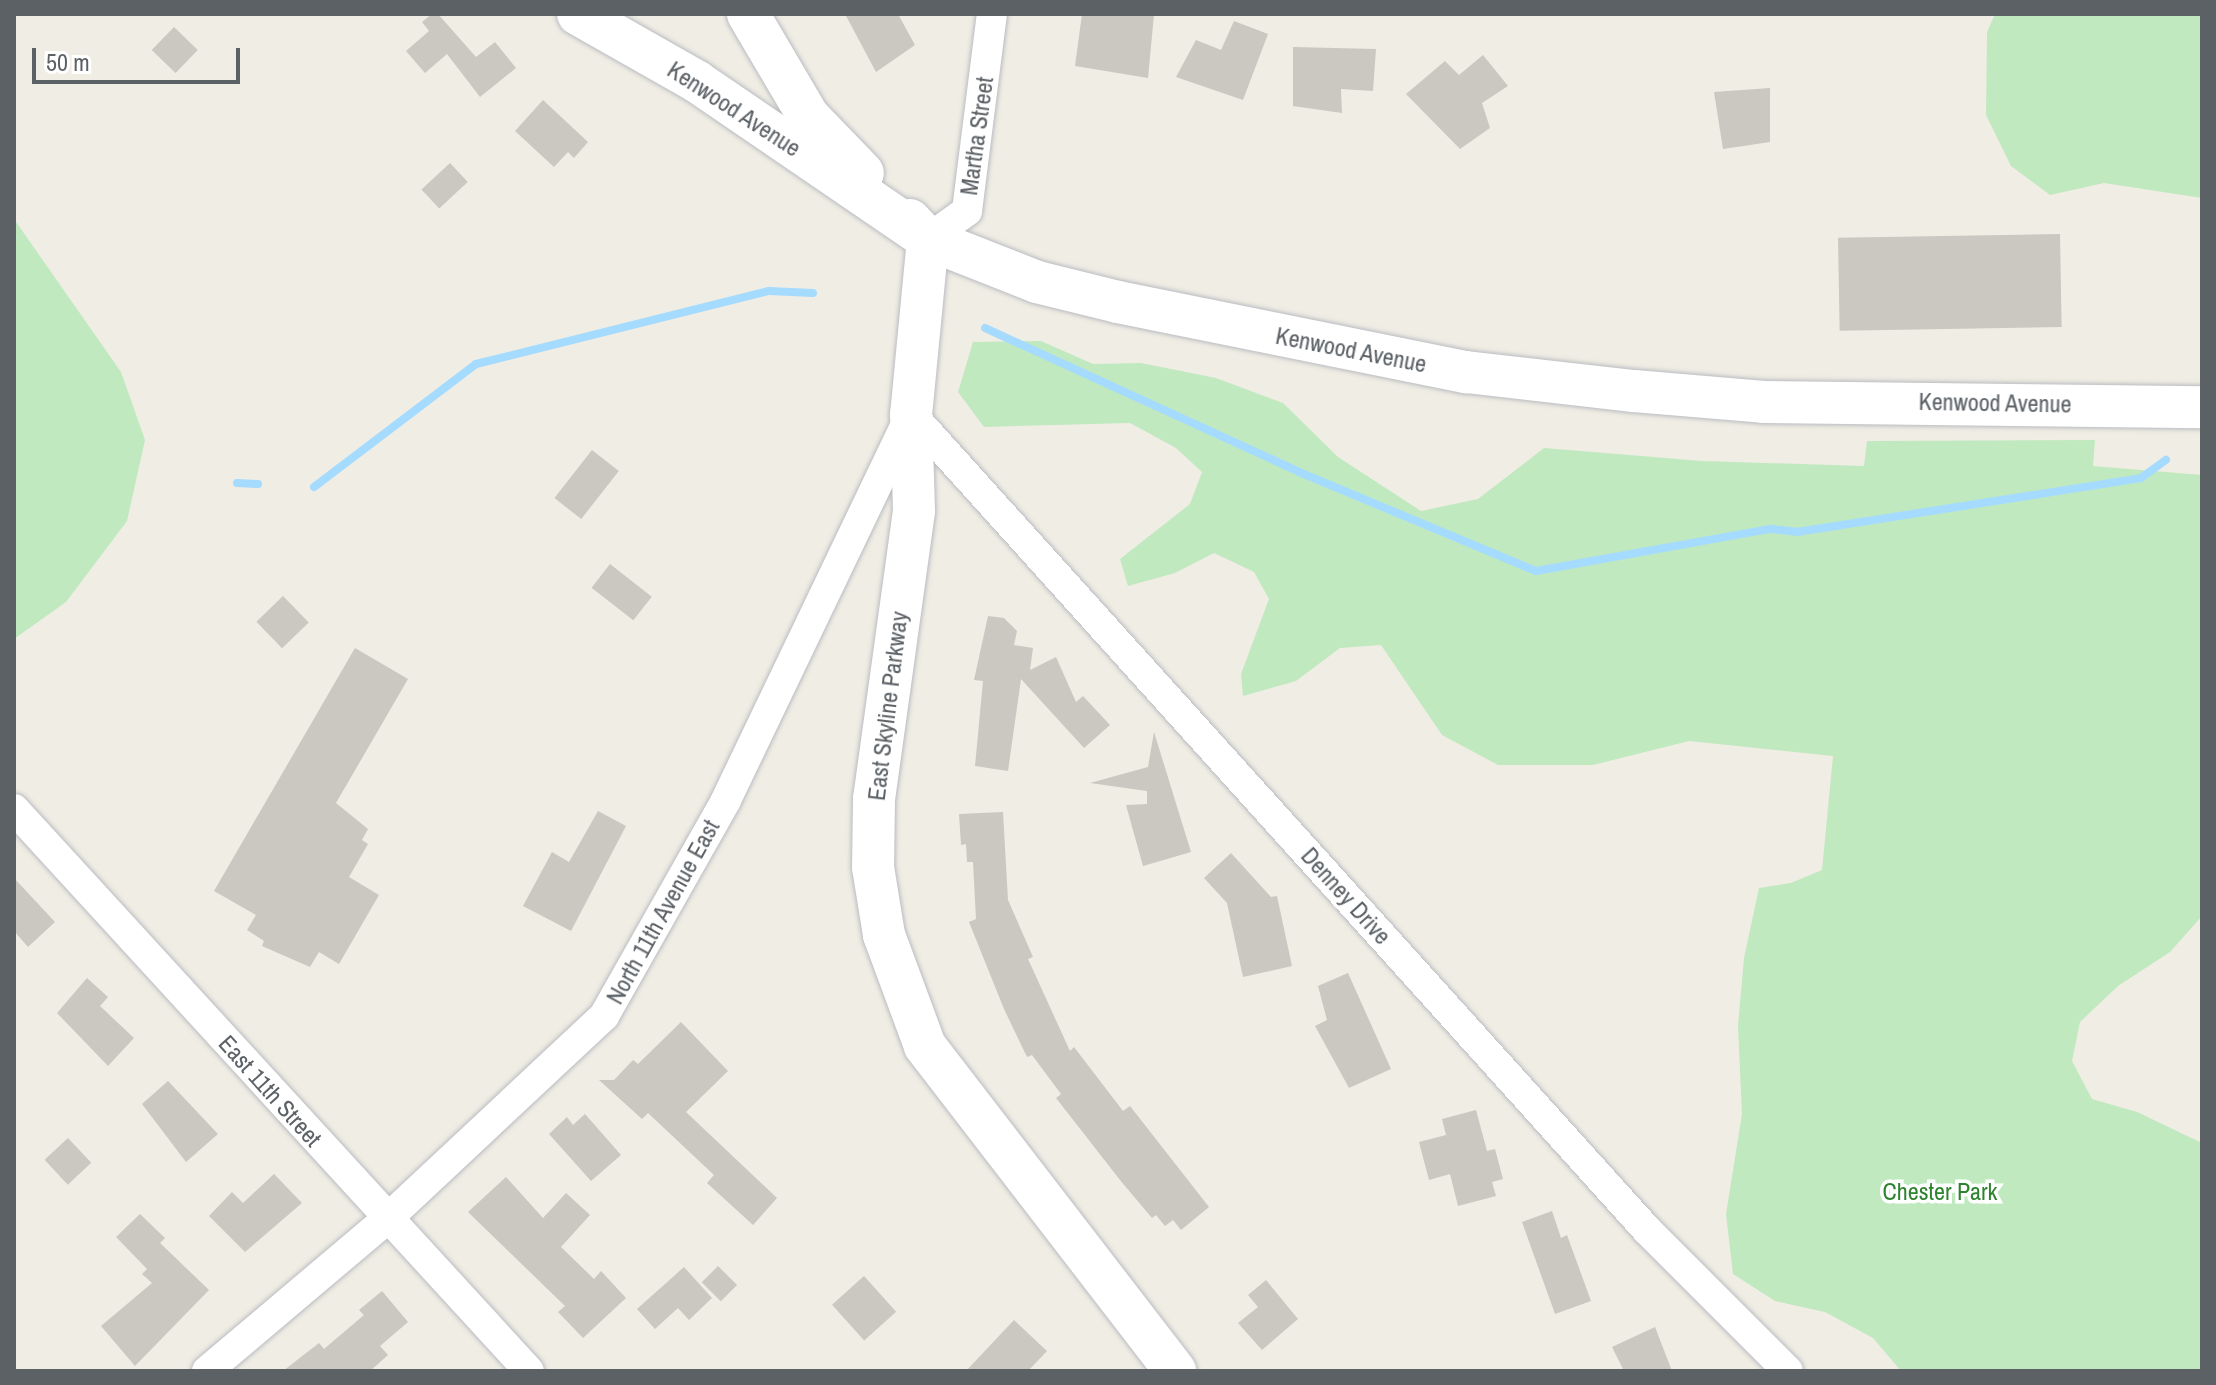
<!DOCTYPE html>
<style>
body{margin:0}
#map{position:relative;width:2216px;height:1385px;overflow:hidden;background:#f0ede4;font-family:"Archivo Narrow",sans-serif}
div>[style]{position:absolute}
.green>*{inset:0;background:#c0e9bf}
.stream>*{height:8px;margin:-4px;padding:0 4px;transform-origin:4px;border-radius:4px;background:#a5dbff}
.building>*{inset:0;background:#cbc7c1;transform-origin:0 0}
.roads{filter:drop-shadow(0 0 2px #b9bcc1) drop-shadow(0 0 2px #b9bcc1)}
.street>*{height:30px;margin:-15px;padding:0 15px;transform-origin:15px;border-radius:15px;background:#fff}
.secondary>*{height:42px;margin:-21px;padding:0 21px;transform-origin:21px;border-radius:21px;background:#fff}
span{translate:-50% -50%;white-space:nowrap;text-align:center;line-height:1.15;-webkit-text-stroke:7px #fff;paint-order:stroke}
.street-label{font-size:24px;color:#5c6166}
.park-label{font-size:24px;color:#2e832f}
.frame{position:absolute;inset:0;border:16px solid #5c6166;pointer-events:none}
.scale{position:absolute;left:32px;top:48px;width:208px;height:36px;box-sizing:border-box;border:4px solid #5c6166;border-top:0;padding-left:10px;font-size:24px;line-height:28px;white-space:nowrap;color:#5c6166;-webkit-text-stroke:6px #fff;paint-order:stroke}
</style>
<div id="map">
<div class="green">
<i style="clip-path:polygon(1995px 14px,2202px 14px,2202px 198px,2104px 183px,2050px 195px,2011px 166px,1986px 115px,1987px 32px)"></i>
<i style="clip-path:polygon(14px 219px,121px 372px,145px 440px,127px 521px,66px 602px,14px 639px)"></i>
<i style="clip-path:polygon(1041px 341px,1093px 364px,1141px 363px,1216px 378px,1283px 403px,1338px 457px,1421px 511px,1478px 499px,1544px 448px,1702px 461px,1864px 466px,1867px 441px,2095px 440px,2093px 466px,2202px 475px,2202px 916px,2170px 952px,2118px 986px,2080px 1022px,2072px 1061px,2092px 1099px,2137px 1112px,2202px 1143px,2202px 1371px,1901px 1371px,1873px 1338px,1825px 1312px,1775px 1301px,1733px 1274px,1726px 1214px,1742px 1114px,1738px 1026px,1744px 958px,1759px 888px,1791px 883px,1822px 870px,1833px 756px,1689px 741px,1593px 765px,1498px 765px,1442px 735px,1381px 645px,1340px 648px,1296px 681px,1243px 696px,1241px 674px,1269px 599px,1254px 572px,1214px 553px,1175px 573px,1128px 586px,1120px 559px,1190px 504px,1202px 472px,1176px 448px,1130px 423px,984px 427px,958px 392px,973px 342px)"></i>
</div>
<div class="stream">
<i style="left:985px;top:328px;width:345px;rotate:24.6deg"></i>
<i style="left:1299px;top:472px;width:257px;rotate:22.7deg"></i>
<i style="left:1536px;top:571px;width:238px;rotate:-10.2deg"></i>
<i style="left:1770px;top:529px;width:27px;rotate:6deg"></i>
<i style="left:1797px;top:532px;width:348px;rotate:-8.9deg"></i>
<i style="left:2141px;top:478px;width:31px;rotate:-36deg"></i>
<i style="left:237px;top:483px;width:21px;rotate:3deg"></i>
<i style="left:314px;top:487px;width:203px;rotate:-37.2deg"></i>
<i style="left:476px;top:364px;width:302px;rotate:-14deg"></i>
<i style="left:769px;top:291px;width:44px;rotate:2.6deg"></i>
</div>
<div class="building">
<i style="clip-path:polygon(432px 14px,438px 14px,476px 57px,495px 42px,516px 68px,480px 97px,447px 54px,425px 73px,406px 51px,429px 31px,422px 22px)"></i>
<i style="clip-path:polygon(845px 14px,898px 14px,915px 45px,876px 72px)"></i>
<i style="clip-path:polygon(1082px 14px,1154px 14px,1148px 78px,1075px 66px)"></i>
<i style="clip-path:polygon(1234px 21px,1268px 34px,1243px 100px,1176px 77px,1196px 40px,1221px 50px)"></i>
<i style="left:174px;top:27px;width:33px;height:32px;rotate:44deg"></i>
<i style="clip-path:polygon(1293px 47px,1376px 49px,1373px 91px,1341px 89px,1342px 113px,1293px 106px)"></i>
<i style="clip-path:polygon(1483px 55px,1508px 86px,1482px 103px,1490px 128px,1460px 149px,1406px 94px,1445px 61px,1459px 75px)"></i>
<i style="clip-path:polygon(1770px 88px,1770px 142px,1723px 149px,1714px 92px)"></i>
<i style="clip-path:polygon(543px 100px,588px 142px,574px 158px,568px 152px,554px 167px,515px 131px)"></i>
<i style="left:450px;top:163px;width:26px;height:39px;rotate:47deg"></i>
<i style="left:2060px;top:234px;width:93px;height:222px;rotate:89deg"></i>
<i style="left:592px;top:450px;width:34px;height:61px;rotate:38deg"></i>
<i style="left:610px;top:564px;width:53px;height:30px;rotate:38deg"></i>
<i style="left:283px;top:596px;width:37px;height:37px;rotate:46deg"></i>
<i style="clip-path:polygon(988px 616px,1004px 618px,1017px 631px,1014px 645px,1033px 648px,1030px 670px,1056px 657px,1076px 702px,1083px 696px,1110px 725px,1084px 748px,1021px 679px,1008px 771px,975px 766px,983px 681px,974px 680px)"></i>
<i style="clip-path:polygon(355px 648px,408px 679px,336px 803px,368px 829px,362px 840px,368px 844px,349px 877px,379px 895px,339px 964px,319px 952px,310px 967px,262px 946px,264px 941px,247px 930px,256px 915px,214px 891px)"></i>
<i style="clip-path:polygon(1154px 732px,1191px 852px,1143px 866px,1126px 805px,1147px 804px,1147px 791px,1090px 783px,1148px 767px)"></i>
<i style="clip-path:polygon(598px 811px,626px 826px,571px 931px,523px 906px,552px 852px,569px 862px)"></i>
<i style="clip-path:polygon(1003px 812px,1008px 900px,1033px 957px,1028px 959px,1070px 1051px,1074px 1047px,1123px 1111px,1130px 1106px,1209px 1207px,1181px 1230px,1173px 1220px,1165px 1226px,1156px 1215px,1152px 1218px,1120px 1180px,1056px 1098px,1061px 1094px,1032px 1055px,1027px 1057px,1004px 1009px,969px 922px,976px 919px,973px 862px,967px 862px,966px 844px,961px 845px,959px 814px)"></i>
<i style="clip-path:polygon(1231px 853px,1271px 897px,1277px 896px,1292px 966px,1243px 977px,1227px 903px,1204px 878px)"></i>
<i style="clip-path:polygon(14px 878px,55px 922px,28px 947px,14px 931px)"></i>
<i style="clip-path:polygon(1348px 973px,1391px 1069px,1349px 1088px,1315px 1026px,1327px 1020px,1318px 986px)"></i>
<i style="clip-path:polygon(87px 978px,108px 997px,100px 1006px,134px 1038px,108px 1066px,57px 1013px)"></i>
<i style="clip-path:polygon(681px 1022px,728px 1071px,686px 1112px,777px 1198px,753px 1225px,707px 1183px,714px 1175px,648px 1113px,642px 1119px,599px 1080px,614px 1080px,633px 1060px,638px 1064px)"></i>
<i style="clip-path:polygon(168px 1081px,218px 1134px,186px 1162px,142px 1104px)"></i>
<i style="clip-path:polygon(1476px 1110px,1487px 1151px,1495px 1149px,1503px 1179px,1492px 1182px,1496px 1196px,1458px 1206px,1450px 1174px,1429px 1180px,1419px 1142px,1446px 1135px,1442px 1119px)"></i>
<i style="clip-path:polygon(585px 1114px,621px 1155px,591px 1181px,549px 1134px,567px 1117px,573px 1125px)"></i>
<i style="left:68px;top:1138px;width:34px;height:32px;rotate:47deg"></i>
<i style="clip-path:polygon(274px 1174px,302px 1203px,245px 1252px,209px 1216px,232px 1192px,243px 1203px)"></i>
<i style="clip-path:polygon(506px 1177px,543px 1218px,566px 1193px,590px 1215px,561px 1247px,594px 1279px,601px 1271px,626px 1298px,583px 1338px,558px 1312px,565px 1306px,468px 1212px)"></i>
<i style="clip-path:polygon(1552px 1211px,1561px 1238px,1567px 1235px,1591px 1301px,1555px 1314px,1522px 1222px)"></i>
<i style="clip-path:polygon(140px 1214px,165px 1238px,160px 1243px,209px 1290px,135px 1366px,101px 1326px,152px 1283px,142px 1274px,147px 1269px,116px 1237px)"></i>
<i style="left:718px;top:1266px;width:27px;height:23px;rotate:45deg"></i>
<i style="clip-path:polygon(684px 1267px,712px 1298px,689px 1320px,678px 1308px,655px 1329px,637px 1309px)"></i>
<i style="left:864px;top:1276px;width:48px;height:43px;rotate:48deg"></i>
<i style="clip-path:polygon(1266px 1280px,1298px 1319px,1262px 1350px,1238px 1323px,1258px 1307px,1248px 1295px)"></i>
<i style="clip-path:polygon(382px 1291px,408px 1322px,380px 1346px,388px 1355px,370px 1371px,283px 1371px,319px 1343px,324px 1349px,364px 1315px,359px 1310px)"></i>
<i style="clip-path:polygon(1014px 1320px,1047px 1351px,1028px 1371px,966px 1371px)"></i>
<i style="clip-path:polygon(1655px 1327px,1672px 1371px,1624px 1371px,1612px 1347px)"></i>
</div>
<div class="roads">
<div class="street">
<i style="left:928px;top:239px;width:48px;rotate:-35.7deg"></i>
<i style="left:967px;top:211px;width:199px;rotate:-82.8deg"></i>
<i style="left:14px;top:809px;width:762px;rotate:47.5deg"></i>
<i style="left:207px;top:1371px;width:234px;rotate:-40.2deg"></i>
<i style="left:386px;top:1220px;width:299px;rotate:-43.1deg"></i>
<i style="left:604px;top:1016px;width:248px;rotate:-60.5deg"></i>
<i style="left:726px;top:800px;width:428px;rotate:-64.4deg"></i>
<i style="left:911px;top:414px;width:1099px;rotate:47.95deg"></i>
<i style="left:1647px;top:1230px;width:199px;rotate:45deg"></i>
</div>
<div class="secondary">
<i style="left:578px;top:14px;width:136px;rotate:29.6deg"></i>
<i style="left:696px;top:81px;width:281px;rotate:34.3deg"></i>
<i style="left:928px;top:239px;width:117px;rotate:21.5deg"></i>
<i style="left:1037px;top:282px;width:83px;rotate:13.9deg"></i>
<i style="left:1118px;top:302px;width:355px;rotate:11.4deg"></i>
<i style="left:1466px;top:372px;width:169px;rotate:6.5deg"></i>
<i style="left:1634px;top:391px;width:130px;rotate:4.8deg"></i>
<i style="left:1764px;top:402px;width:438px;rotate:0.7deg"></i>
<i style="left:748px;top:14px;width:118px;rotate:59.5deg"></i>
<i style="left:808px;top:116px;width:79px;rotate:46deg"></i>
<i style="left:910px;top:220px;width:26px;rotate:47deg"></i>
<i style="left:928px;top:239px;width:176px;rotate:95.5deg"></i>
<i style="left:911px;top:414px;width:97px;rotate:88.2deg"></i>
<i style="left:914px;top:511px;width:291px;rotate:97.9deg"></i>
<i style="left:874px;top:799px;width:68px;rotate:90.8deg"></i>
<i style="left:873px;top:867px;width:69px;rotate:80.8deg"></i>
<i style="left:884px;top:935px;width:118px;rotate:69.7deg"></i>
<i style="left:925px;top:1046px;width:410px;rotate:52.4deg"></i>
</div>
</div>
<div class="street-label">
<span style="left:734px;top:109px;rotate:33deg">Kenwood Avenue</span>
<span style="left:977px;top:136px;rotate:-82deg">Martha Street</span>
<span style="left:1351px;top:350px;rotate:11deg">Kenwood Avenue</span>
<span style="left:1995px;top:403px;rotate:1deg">Kenwood Avenue</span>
<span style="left:888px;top:706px;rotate:-83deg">East Skyline Parkway</span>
<span style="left:1346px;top:896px;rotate:48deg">Denney Drive</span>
<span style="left:663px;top:912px;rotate:-61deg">North 11th Avenue East</span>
<span style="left:270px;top:1091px;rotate:48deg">East 11th Street</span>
</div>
<div class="park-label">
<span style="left:1940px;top:1192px">Chester Park</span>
</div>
<div class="frame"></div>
<div class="scale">50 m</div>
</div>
